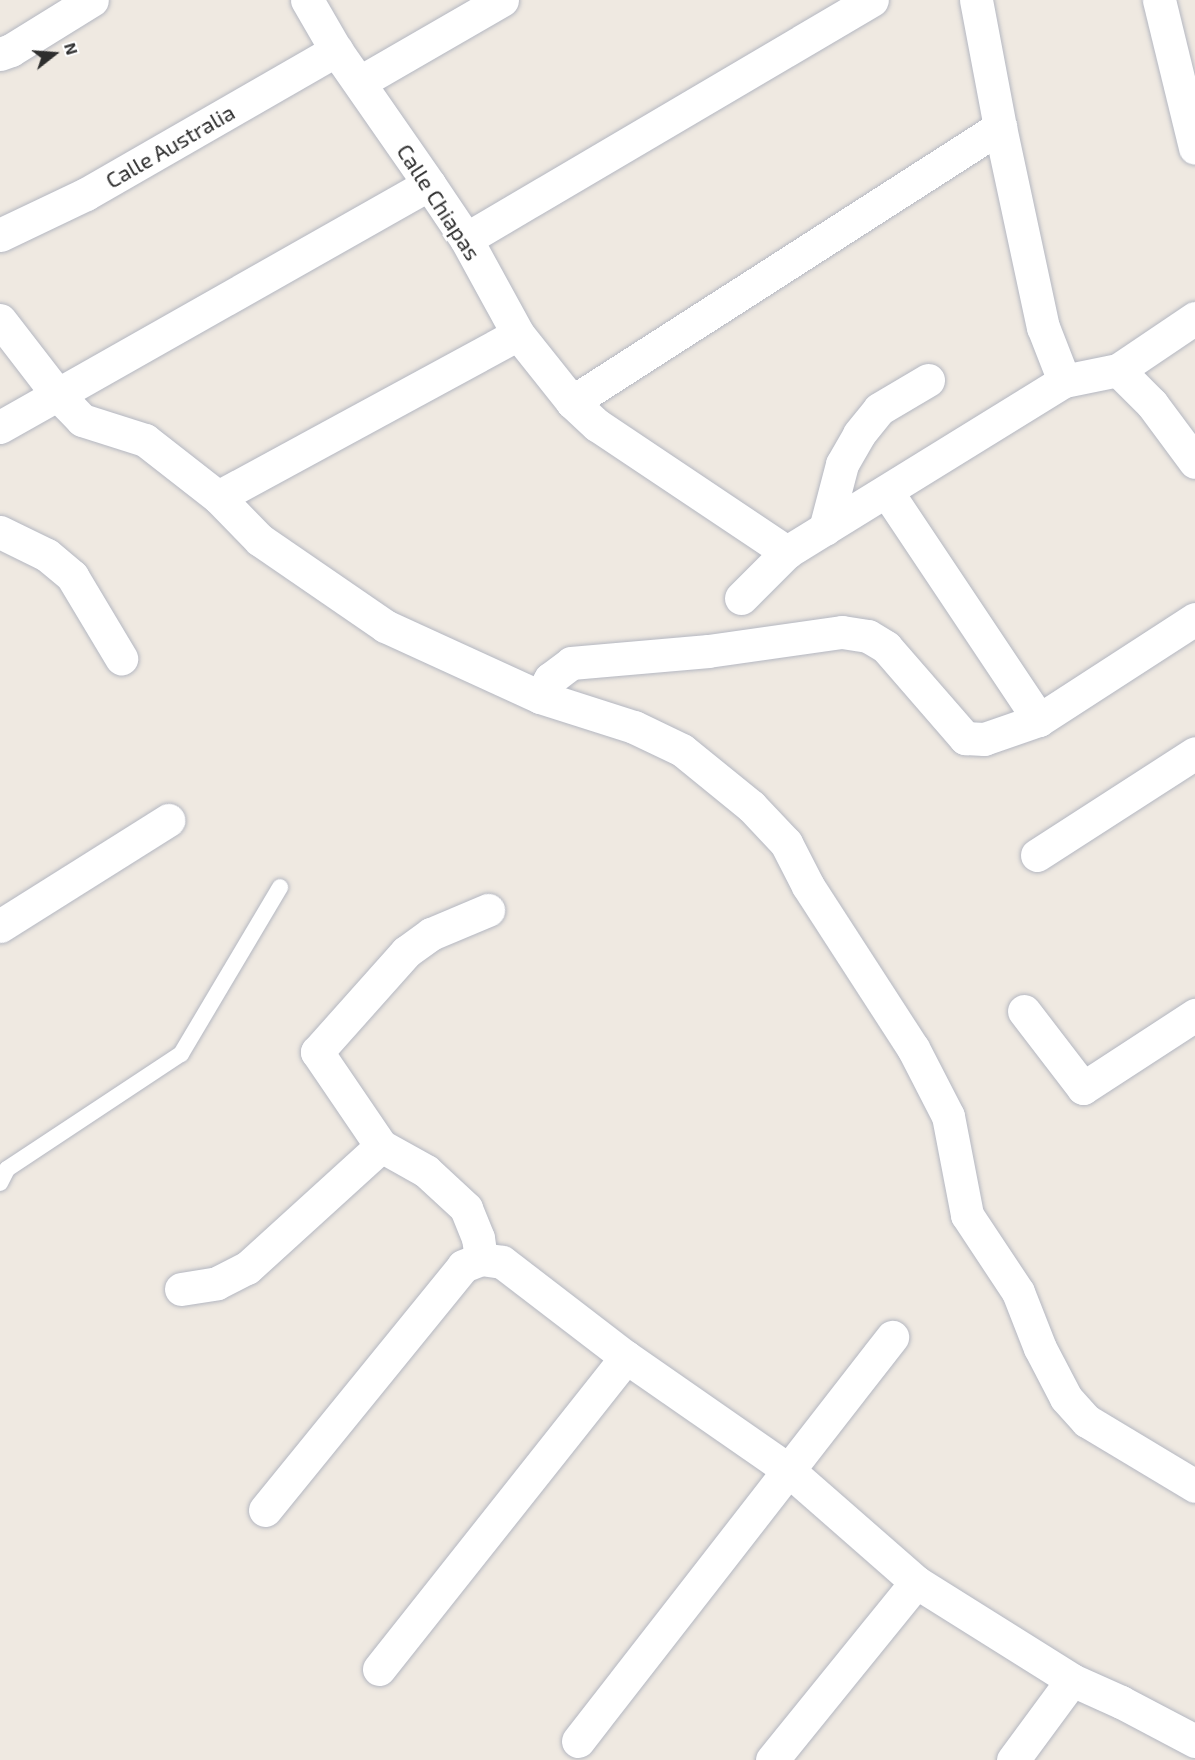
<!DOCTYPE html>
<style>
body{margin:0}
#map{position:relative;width:1195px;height:1760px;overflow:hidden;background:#efe9e1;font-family:"Exo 2",sans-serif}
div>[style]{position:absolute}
.roads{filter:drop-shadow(0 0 2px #b4b7c1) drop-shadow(0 0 2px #b4b7c1)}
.lane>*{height:16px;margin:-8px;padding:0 8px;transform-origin:8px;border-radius:8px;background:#fff}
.street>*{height:33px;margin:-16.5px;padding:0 16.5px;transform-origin:16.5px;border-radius:16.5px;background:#fff}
.secondary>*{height:33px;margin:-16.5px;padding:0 16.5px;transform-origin:16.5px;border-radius:16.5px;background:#fff}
span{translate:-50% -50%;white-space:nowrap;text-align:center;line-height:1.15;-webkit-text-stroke:6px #fff;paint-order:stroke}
.street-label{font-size:22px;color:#2e2e2e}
.north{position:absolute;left:24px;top:24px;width:60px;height:60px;-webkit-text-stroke:4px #fff;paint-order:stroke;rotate:73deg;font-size:16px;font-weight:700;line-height:24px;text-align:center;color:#2e2e2e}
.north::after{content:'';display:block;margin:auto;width:21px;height:27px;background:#2e2e2e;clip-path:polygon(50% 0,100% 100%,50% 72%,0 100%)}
</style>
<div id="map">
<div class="roads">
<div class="lane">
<i style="left:0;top:1183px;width:16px;rotate:-63deg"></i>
<i style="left:7px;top:1169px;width:209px;rotate:-33.5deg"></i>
<i style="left:181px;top:1054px;width:194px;rotate:-59.3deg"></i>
</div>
<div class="street">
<i style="left:307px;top:0;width:58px;rotate:59.9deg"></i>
<i style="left:336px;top:50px;width:163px;rotate:55.2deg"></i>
<i style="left:1159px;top:0;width:152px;rotate:76.3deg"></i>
<i style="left:0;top:54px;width:12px;rotate:-20deg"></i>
<i style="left:11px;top:50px;width:95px;rotate:-31.7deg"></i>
<i style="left:360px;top:82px;width:164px;rotate:-30deg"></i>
<i style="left:0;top:235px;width:95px;rotate:-25.5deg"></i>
<i style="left:86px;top:194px;width:289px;rotate:-29.9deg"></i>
<i style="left:466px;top:239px;width:471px;rotate:-30.5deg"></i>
<i style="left:0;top:320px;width:93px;rotate:52.4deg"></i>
<i style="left:57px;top:394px;width:36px;rotate:46deg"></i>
<i style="left:82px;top:420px;width:66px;rotate:17.6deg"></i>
<i style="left:145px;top:440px;width:93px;rotate:38deg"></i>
<i style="left:218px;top:497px;width:60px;rotate:45.7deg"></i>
<i style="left:260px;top:540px;width:152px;rotate:34.5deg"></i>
<i style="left:385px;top:626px;width:170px;rotate:24.6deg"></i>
<i style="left:540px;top:697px;width:99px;rotate:17.7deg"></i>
<i style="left:634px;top:727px;width:53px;rotate:25.6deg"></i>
<i style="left:682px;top:750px;width:89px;rotate:39.1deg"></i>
<i style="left:751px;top:806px;width:51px;rotate:46.6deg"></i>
<i style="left:786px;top:843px;width:48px;rotate:62.9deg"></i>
<i style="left:808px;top:886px;width:193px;rotate:57.1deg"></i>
<i style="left:913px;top:1048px;width:76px;rotate:62.8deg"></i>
<i style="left:948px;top:1116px;width:101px;rotate:79.1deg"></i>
<i style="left:967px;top:1215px;width:92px;rotate:56.5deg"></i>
<i style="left:1018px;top:1292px;width:60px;rotate:68.6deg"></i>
<i style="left:1040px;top:1348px;width:56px;rotate:62.5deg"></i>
<i style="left:1066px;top:1398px;width:31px;rotate:48deg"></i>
<i style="left:1087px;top:1421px;width:126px;rotate:31deg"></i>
<i style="left:1118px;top:370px;width:93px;rotate:-34deg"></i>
<i style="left:572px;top:402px;width:34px;rotate:43deg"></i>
<i style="left:597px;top:425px;width:229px;rotate:33.8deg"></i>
<i style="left:887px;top:492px;width:274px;rotate:56.3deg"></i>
<i style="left:218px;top:497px;width:341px;rotate:-28.5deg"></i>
<i style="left:825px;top:529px;width:67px;rotate:-75.3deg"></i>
<i style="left:842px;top:464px;width:34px;rotate:-60deg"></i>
<i style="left:859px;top:434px;width:32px;rotate:-51deg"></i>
<i style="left:879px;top:409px;width:57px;rotate:-30.6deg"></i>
<i style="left:0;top:532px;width:52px;rotate:26.1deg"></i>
<i style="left:47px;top:555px;width:33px;rotate:40deg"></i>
<i style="left:72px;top:576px;width:96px;rotate:59.1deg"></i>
<i style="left:741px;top:598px;width:65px;rotate:-45deg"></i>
<i style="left:787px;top:552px;width:326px;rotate:-31.7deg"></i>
<i style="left:540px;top:697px;width:21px;rotate:-61deg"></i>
<i style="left:550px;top:679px;width:26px;rotate:-37deg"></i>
<i style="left:571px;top:663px;width:138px;rotate:-5deg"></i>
<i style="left:708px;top:651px;width:135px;rotate:-8.1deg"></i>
<i style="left:842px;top:632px;width:26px;rotate:9deg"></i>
<i style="left:868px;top:636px;width:21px;rotate:31deg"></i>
<i style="left:886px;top:647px;width:121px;rotate:49deg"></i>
<i style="left:965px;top:738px;width:19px;rotate:3deg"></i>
<i style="left:984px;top:739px;width:58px;rotate:-19.1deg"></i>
<i style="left:1039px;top:720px;width:186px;rotate:-32.9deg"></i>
<i style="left:1037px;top:855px;width:188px;rotate:-32.8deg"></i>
<i style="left:0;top:926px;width:199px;rotate:-32.2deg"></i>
<i style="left:1024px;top:1011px;width:97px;rotate:52.5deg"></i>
<i style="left:1083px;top:1088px;width:134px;rotate:-33.1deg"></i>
<i style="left:481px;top:1259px;width:21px;rotate:-98deg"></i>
<i style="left:478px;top:1238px;width:32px;rotate:-112deg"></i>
<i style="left:466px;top:1208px;width:54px;rotate:-137.2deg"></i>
<i style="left:426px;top:1171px;width:51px;rotate:-150.9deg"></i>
<i style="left:381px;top:1146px;width:114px;rotate:-124.2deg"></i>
<i style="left:317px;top:1052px;width:134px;rotate:-48.3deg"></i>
<i style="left:406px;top:952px;width:31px;rotate:-36deg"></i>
<i style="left:431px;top:934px;width:62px;rotate:-22.8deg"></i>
<i style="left:181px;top:1289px;width:36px;rotate:-9deg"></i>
<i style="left:217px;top:1283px;width:34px;rotate:-27deg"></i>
<i style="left:247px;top:1268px;width:181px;rotate:-42.3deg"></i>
<i style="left:265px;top:1510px;width:314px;rotate:-50.9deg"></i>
<i style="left:463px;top:1266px;width:19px;rotate:-21deg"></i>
<i style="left:481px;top:1259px;width:21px;rotate:8deg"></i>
<i style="left:502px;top:1262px;width:156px;rotate:37.5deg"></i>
<i style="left:626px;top:1357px;width:196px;rotate:34.8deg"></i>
<i style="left:787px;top:1469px;width:171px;rotate:41.2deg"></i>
<i style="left:916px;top:1582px;width:184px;rotate:32.1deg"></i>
<i style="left:1072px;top:1680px;width:54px;rotate:24.2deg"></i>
<i style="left:1121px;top:1702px;width:84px;rotate:27.8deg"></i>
<i style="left:379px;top:1669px;width:398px;rotate:-51.6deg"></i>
<i style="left:578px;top:1741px;width:512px;rotate:-52.14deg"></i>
<i style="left:772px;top:1760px;width:229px;rotate:-51deg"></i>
<i style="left:1013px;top:1760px;width:99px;rotate:-53.6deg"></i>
</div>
<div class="secondary">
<i style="left:976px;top:0;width:129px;rotate:79.3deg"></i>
<i style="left:1000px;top:127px;width:205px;rotate:77.9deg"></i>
<i style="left:1043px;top:327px;width:58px;rotate:68.7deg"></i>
<i style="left:1064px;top:381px;width:55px;rotate:-11.5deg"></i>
<i style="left:1118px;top:370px;width:48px;rotate:45deg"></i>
<i style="left:1152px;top:404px;width:72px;rotate:53.4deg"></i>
<i style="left:0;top:427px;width:493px;rotate:-29.5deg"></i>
<i style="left:429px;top:184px;width:66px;rotate:56.1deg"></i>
<i style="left:466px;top:239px;width:108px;rotate:61.3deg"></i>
<i style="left:518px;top:334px;width:87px;rotate:51.5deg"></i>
<i style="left:572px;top:402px;width:509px;rotate:-32.72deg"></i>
</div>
</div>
<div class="street-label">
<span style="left:170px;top:146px;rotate:-30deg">Calle Australia</span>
<span style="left:439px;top:202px;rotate:57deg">Calle Chiapas</span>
</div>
<div class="north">N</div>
</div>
